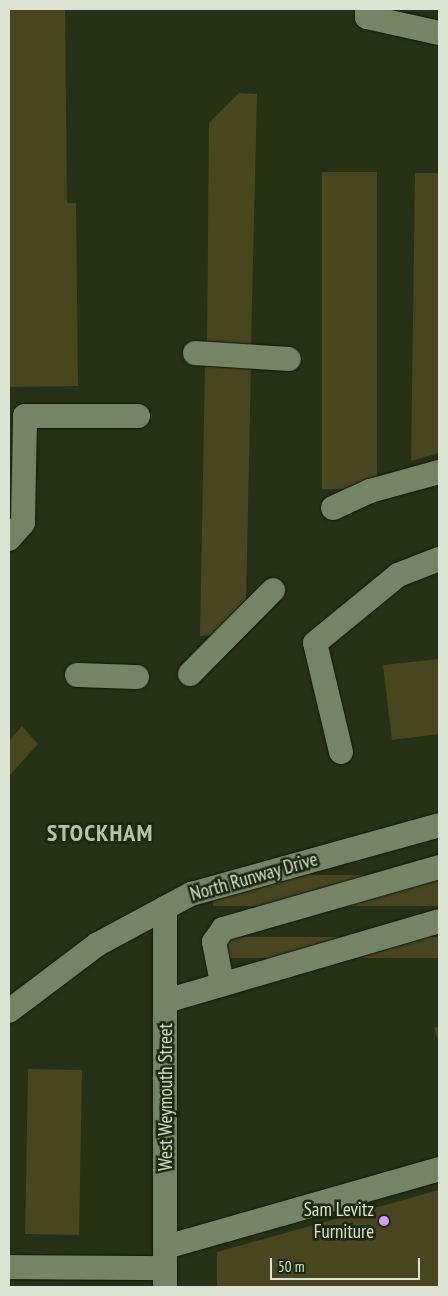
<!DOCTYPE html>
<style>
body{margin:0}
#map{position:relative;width:448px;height:1296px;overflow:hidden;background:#263213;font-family:"PT Sans Narrow",sans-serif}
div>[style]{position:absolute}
.building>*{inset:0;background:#474620;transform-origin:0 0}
.roads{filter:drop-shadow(0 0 1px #0e1a00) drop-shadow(0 0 1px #0e1a00)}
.minor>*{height:24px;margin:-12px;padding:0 12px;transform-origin:12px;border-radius:12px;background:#758563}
.dots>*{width:14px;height:14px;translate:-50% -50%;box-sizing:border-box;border:2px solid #1c2809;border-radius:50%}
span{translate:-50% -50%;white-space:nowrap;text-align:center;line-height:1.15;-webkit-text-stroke:5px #1c2809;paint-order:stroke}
.street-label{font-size:19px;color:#dbe3d1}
.poi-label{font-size:19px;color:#dbe3d1}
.right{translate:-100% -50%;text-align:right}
.district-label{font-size:24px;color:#b4c5a1;font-weight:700;letter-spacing:1px}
.frame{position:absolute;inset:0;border:10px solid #dbe3d1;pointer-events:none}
.scale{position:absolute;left:270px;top:1258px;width:150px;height:22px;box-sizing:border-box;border:2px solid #dbe3d1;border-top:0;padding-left:6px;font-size:15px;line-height:18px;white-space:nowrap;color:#dbe3d1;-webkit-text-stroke:4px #1c2809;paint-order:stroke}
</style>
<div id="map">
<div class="building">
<i style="clip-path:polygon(9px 9px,65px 9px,67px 203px,76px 203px,78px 386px,9px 387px)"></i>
<i style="clip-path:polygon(239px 93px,257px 94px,251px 346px,207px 348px,209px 123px)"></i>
<i style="left:322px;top:172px;width:55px;height:317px"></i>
<i style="clip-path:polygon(415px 173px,439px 173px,439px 453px,411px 461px)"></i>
<i style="clip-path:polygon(205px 366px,251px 367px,246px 602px,215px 635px,200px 636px)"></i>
<i style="clip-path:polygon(439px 659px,439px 734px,392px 740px,383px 665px)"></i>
<i style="clip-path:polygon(22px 726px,38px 744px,9px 776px,9px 741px)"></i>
<i style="left:439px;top:875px;width:31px;height:226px;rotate:90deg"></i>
<i style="left:439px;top:937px;width:21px;height:232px;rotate:90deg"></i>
<i style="clip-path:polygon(439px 1026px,439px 1043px,434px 1028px)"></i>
<i style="left:28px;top:1069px;width:54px;height:165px;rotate:1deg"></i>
<i style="clip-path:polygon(439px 1190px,439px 1287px,217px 1287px,217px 1252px)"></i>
</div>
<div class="roads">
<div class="minor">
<i style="left:367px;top:9px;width:8px;rotate:90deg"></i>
<i style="left:367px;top:17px;width:74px;rotate:12.5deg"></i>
<i style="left:195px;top:353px;width:94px;rotate:3.7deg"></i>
<i style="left:333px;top:508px;width:41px;rotate:-24.7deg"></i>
<i style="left:370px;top:491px;width:72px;rotate:-15.4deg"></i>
<i style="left:9px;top:539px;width:21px;rotate:-49deg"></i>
<i style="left:23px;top:523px;width:107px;rotate:-88.9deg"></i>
<i style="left:25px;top:416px;width:113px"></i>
<i style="left:190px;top:674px;width:118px;rotate:-45.3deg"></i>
<i style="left:77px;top:675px;width:60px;rotate:1.9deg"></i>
<i style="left:341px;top:752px;width:112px;rotate:-103.4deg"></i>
<i style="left:315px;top:643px;width:107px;rotate:-39.3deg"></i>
<i style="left:398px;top:575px;width:44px;rotate:-21.3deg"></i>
<i style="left:222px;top:983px;width:42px;rotate:-101deg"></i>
<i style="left:214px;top:942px;width:16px;rotate:-55deg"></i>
<i style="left:223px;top:929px;width:225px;rotate:-16deg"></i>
<i style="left:166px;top:1001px;width:284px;rotate:-16.3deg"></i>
<i style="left:9px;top:1011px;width:111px;rotate:-37deg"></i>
<i style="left:98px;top:944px;width:106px;rotate:-28.3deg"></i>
<i style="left:191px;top:894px;width:257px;rotate:-15.5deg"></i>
<i style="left:166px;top:1247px;width:284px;rotate:-15.9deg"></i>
<i style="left:9px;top:1267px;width:156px;rotate:0.4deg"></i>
<i style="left:165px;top:1287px;width:379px;rotate:-90deg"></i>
</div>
</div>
<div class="dots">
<i style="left:384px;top:1221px;background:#d19dfe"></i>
</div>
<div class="street-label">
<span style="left:254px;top:877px;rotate:-16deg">North Runway Drive</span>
<span style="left:166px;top:1097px;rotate:-90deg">West Weymouth Street</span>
</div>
<div class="poi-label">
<span class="right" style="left:374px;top:1221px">Sam Levitz<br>Furniture</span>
</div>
<div class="district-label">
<span style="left:100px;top:833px">STOCKHAM</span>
</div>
<div class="frame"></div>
<div class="scale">50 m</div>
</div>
